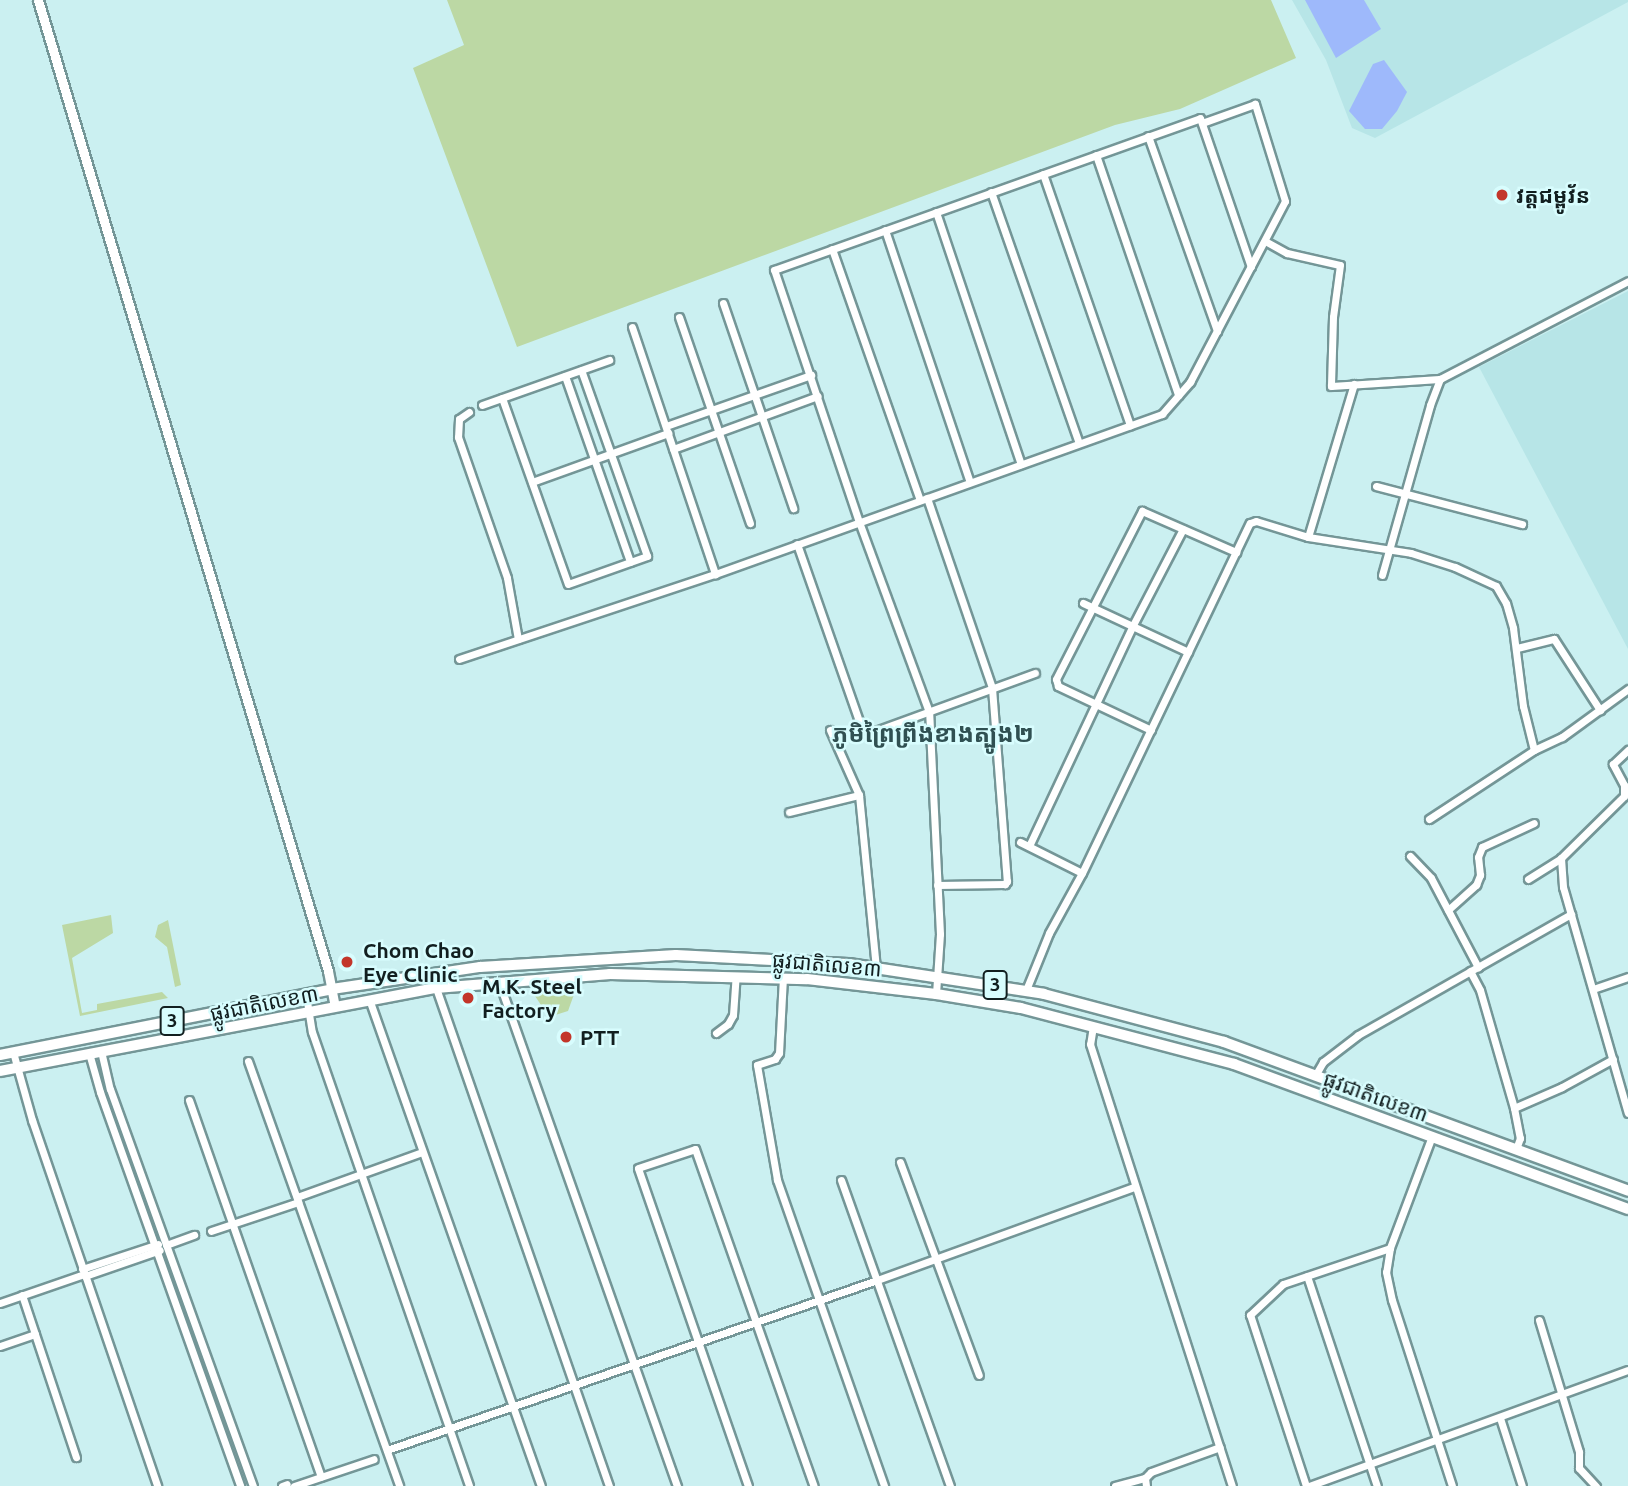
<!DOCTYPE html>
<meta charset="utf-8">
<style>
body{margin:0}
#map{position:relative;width:1628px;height:1486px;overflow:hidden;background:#cbf0f1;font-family:Ubuntu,"Noto Sans Khmer",sans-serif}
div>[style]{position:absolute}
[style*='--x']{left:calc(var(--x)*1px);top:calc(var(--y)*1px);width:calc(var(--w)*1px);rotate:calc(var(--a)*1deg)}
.built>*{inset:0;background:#b7e5e7}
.green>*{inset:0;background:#bcd8a4}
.water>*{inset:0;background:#9eb9fb}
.roads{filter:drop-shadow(2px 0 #749697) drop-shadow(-2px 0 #749697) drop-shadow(0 2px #749697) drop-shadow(0 -2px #749697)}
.minor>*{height:7px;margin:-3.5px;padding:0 3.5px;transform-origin:3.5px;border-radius:3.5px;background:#fff}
.tertiary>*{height:9px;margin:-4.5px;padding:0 4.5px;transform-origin:4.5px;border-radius:4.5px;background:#fff}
.trunk>*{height:10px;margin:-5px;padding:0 5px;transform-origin:5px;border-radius:5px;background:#fff}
.dots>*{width:19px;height:19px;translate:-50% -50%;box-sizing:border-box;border:4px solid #d8fdfe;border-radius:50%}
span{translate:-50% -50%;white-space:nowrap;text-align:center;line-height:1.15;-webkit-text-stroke:5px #d8fdfe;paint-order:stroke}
.shield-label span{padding:2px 5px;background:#d8fdfe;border:2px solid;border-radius:5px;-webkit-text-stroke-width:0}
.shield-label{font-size:19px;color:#121f20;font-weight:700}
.poi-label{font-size:21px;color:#121f20;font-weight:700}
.left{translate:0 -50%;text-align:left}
.street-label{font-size:21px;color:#121f20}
.quarter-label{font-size:24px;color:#305052;font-weight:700}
</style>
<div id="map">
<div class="built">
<i style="clip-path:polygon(1292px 0,1628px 0,1628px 2px,1375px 138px,1352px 128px,1326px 60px)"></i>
<i style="clip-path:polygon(1628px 291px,1628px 649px,1479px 367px)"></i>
</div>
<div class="green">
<i style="clip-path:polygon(447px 0,1271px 0,1296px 58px,1180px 109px,1115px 125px,517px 347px,413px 68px,464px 45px)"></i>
<i style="clip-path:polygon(111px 915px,113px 933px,72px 958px,82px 1013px,97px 1010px,97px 1004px,162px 992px,168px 998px,80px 1016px,62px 925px)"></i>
<i style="clip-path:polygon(168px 920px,181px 985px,175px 987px,167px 947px,155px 937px,158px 925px)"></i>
<i style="clip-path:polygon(577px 986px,568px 1011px,549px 1017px,531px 990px)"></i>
</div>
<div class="water">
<i style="clip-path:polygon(1305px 0,1364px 0,1381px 29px,1336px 58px)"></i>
<i style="clip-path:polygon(1384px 60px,1407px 92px,1397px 111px,1382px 129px,1365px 129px,1349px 111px,1373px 64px)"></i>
</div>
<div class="roads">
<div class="minor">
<i style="--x:1148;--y:136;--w:207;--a:70.5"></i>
<i style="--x:1096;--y:155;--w:254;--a:71.1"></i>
<i style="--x:1043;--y:174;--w:266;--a:70.9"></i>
<i style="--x:991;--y:192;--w:266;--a:70.7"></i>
<i style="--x:936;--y:212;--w:266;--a:71.4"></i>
<i style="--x:885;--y:230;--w:266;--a:71.4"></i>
<i style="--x:1265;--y:241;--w:25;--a:29"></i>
<i style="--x:1287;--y:253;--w:54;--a:12.8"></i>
<i style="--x:1340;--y:265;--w:52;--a:97.7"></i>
<i style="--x:1333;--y:317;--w:69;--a:91.7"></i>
<i style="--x:1331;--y:386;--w:109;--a:-3.7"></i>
<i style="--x:832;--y:249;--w:266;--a:70.7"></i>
<i style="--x:723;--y:303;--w:217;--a:71.1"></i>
<i style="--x:679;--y:317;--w:218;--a:71"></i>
<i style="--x:632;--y:327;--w:261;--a:71.4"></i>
<i style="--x:565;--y:376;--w:197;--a:70.7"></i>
<i style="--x:502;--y:398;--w:197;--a:70.5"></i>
<i style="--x:568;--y:584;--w:84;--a:-19.5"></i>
<i style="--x:647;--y:556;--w:197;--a:-109.5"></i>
<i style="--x:482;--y:405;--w:135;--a:-19.5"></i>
<i style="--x:469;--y:412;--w:12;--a:145"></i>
<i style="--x:459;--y:419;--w:18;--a:93"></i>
<i style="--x:458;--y:437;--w:149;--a:70.8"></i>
<i style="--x:507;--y:578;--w:62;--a:79.8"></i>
<i style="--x:666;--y:426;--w:154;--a:-19.4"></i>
<i style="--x:673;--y:449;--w:154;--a:-20.1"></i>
<i style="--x:532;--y:482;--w:145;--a:-19.8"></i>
<i style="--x:1376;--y:486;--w:151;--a:14.6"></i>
<i style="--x:927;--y:498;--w:201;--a:71.1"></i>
<i style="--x:992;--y:688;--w:194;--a:85.6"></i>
<i style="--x:1007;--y:881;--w:4;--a:124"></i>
<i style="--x:1005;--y:884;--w:68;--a:179.2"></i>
<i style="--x:1308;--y:537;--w:104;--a:8.8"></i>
<i style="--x:1411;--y:553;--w:46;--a:17.7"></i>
<i style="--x:1455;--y:567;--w:45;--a:24.9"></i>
<i style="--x:1496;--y:586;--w:20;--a:60"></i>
<i style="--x:1506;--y:603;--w:26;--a:74"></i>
<i style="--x:1513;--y:628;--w:79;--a:82.7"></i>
<i style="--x:1523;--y:706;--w:45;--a:76"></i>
<i style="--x:797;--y:544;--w:188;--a:70.7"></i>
<i style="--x:859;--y:721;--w:11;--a:52"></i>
<i style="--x:866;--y:730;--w:12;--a:0"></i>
<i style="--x:878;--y:730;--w:167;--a:-20"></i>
<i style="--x:1382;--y:575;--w:177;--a:-74.2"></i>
<i style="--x:1430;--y:405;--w:28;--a:-69"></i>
<i style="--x:1440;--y:379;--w:212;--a:-27.5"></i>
<i style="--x:1083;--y:603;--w:116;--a:25"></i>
<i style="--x:1517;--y:648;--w:38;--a:-14"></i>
<i style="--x:1554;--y:639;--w:85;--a:57.1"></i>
<i style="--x:459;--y:659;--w:270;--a:-18.4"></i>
<i style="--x:715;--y:574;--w:475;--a:-19.7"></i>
<i style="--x:1162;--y:414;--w:43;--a:-48.8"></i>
<i style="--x:1190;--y:382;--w:204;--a:-62.3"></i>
<i style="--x:1285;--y:201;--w:102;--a:-107.2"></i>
<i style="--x:1255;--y:104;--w:56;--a:160.3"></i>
<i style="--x:830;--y:730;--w:71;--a:66"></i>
<i style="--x:859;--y:795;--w:174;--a:84.4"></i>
<i style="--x:1151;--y:730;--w:103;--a:-154.7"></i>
<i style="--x:1058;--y:686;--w:7;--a:-106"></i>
<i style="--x:1056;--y:679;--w:189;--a:-62.9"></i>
<i style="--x:1142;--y:511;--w:103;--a:23.6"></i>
<i style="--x:789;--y:812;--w:72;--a:-13.7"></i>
<i style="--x:1429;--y:819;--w:126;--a:-33.3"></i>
<i style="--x:1534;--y:750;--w:31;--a:-25"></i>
<i style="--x:1562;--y:737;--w:82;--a:-36"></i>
<i style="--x:1020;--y:842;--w:69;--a:26.6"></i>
<i style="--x:1029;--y:846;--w:244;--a:-64.8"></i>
<i style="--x:1133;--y:625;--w:108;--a:-62.5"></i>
<i style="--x:1410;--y:856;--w:30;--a:46"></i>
<i style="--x:1431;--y:878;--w:101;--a:62.2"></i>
<i style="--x:1561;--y:858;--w:29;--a:86"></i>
<i style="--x:1563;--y:887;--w:235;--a:74"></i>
<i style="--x:1528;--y:879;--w:39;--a:-32"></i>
<i style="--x:1561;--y:858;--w:88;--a:-44.5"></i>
<i style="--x:1624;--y:796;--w:11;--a:-90"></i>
<i style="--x:1624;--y:785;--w:24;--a:-118"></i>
<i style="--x:1613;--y:764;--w:21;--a:-43"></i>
<i style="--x:1448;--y:910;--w:38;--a:-42"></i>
<i style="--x:1476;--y:885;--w:11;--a:-68"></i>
<i style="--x:1480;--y:875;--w:18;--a:-96"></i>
<i style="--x:1478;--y:857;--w:11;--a:-68"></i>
<i style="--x:1482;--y:847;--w:57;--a:-24.8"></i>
<i style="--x:1470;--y:971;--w:21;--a:62"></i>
<i style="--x:1480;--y:990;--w:123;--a:73.9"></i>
<i style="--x:1514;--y:1108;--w:31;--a:79"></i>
<i style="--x:1520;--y:1138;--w:12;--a:110"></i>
<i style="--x:783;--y:977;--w:76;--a:93"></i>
<i style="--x:779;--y:1053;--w:7;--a:124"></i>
<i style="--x:775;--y:1059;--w:19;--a:162"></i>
<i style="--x:757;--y:1065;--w:117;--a:80.1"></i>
<i style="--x:777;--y:1180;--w:324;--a:70.7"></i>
<i style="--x:499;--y:982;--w:535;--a:70.55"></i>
<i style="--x:436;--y:988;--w:527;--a:70.84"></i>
<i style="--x:1593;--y:989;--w:37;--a:-19"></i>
<i style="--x:1026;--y:990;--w:61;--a:-68"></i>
<i style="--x:1049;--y:933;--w:68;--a:-61.2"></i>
<i style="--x:1082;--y:873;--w:388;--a:-64.4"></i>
<i style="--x:1250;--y:523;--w:6;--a:-18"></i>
<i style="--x:1256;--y:521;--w:54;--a:17.1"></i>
<i style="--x:1308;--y:537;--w:160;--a:-73.3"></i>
<i style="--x:936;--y:994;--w:60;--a:-86.2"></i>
<i style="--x:940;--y:934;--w:222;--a:-92.8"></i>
<i style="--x:929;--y:712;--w:202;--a:-110.2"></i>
<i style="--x:859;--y:522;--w:266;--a:-108.6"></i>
<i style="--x:774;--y:270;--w:452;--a:-19.6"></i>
<i style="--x:1200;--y:118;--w:157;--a:71.1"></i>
<i style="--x:306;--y:995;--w:37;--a:81"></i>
<i style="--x:312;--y:1032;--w:480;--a:70.9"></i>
<i style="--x:369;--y:999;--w:516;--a:70.55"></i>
<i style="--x:1093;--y:1026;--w:18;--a:99"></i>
<i style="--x:1090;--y:1044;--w:464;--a:72.2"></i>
<i style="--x:716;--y:1033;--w:15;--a:-37"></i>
<i style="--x:728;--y:1024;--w:10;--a:-61"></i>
<i style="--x:733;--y:1015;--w:39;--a:-86"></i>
<i style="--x:101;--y:1051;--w:39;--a:77"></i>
<i style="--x:110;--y:1089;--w:422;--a:70.2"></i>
<i style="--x:13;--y:1052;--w:71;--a:74.4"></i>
<i style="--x:32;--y:1120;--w:387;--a:71.1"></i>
<i style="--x:89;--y:1053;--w:41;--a:74.2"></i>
<i style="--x:100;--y:1092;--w:418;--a:70.4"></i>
<i style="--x:248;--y:1061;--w:451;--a:70.4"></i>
<i style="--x:1316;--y:1074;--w:14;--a:-60"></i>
<i style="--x:1323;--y:1062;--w:44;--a:-37.6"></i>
<i style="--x:1358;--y:1035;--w:245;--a:-29.6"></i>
<i style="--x:189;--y:1100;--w:399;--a:70.7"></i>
<i style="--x:1514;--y:1108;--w:52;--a:-23.6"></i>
<i style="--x:1562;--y:1087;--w:58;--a:-28.8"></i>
<i style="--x:1432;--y:1136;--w:120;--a:110.6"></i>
<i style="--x:1390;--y:1248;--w:24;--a:99"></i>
<i style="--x:1386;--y:1272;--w:29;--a:78"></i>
<i style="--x:1392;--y:1300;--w:195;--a:72.1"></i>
<i style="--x:900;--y:1162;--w:227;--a:69.7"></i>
<i style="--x:841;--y:1180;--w:325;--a:70.4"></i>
<i style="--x:297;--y:1197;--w:133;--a:-19.8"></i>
<i style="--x:211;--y:1231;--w:92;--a:-18.4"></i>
<i style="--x:166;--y:1245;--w:30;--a:-20"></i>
<i style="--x:82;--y:1269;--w:80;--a:-18.2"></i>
<i style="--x:85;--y:1276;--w:79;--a:-19.1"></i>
<i style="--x:1307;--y:1276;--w:221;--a:71.6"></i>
<i style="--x:22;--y:1295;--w:171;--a:71.6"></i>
<i style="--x:0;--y:1303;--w:89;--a:-19"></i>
<i style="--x:1539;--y:1320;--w:138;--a:73.1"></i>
<i style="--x:1579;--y:1452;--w:16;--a:90"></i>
<i style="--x:1579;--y:1468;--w:25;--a:47"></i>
<i style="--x:0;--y:1346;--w:37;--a:-19"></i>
<i style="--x:1500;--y:1418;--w:71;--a:72.1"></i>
<i style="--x:387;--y:1450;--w:519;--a:-19.13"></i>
<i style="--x:877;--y:1280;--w:273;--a:-19.9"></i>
<i style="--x:282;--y:1486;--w:5;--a:-22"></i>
<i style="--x:294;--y:1486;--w:84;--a:-18.6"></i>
<i style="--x:748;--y:1486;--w:336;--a:-109.1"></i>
<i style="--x:638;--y:1168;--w:60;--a:-18.4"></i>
<i style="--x:695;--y:1149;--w:357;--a:70.6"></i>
<i style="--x:1115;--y:1486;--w:31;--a:-15"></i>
<i style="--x:1146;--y:1486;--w:8;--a:-97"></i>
<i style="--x:1145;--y:1478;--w:8;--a:-45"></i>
<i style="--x:1151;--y:1472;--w:73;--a:-19.9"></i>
<i style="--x:1306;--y:1486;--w:180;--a:-108.1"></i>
<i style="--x:1250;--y:1315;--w:45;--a:-43.2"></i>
<i style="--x:1283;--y:1284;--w:113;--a:-18.6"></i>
<i style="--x:1309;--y:1486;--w:339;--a:-20"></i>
</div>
<div class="tertiary">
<i style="--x:38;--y:0;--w:1013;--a:73.37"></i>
<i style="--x:328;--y:971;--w:36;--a:79"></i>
</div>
<div class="trunk">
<i style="--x:0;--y:1055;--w:338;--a:-11.2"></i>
<i style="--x:332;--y:989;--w:150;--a:-8.5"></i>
<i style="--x:480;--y:967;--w:196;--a:-3.5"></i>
<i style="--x:676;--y:955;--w:173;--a:3"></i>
<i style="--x:849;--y:964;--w:197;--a:8.7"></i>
<i style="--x:1044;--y:994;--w:186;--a:14.9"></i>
<i style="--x:1224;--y:1042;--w:431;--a:20.2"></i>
<i style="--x:0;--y:1071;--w:444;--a:-10.8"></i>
<i style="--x:436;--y:988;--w:175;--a:-4.6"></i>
<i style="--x:610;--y:974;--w:197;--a:1.5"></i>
<i style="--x:807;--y:979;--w:130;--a:6.6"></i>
<i style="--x:936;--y:994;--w:86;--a:9.4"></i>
<i style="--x:1021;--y:1008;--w:220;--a:14.7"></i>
<i style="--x:1234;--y:1064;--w:420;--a:20.2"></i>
</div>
</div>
<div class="dots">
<i style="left:1502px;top:195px;background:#c3362a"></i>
<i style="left:347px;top:962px;background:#c3362a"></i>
<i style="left:468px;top:998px;background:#c3362a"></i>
<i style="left:566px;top:1037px;background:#c3362a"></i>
</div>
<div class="shield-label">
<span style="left:995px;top:985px">3</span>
<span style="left:172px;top:1021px">3</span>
</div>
<div class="poi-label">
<span class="left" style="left:1516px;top:195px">វត្តជម្ពូវ័ន</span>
<span class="left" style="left:363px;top:962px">Chom Chao<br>Eye Clinic</span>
<span class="left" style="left:482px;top:998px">M.K. Steel<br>Factory</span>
<span class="left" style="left:580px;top:1037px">PTT</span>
</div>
<div class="street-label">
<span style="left:827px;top:964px;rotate:5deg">ផ្លូវជាតិលេខ៣</span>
<span style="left:264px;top:1003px;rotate:-11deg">ផ្លូវជាតិលេខ៣</span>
<span style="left:1376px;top:1096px;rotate:20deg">ផ្លូវជាតិលេខ៣</span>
</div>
<div class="quarter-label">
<span style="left:933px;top:734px">ភូមិព្រៃព្រីងខាងត្បូង២</span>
</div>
</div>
